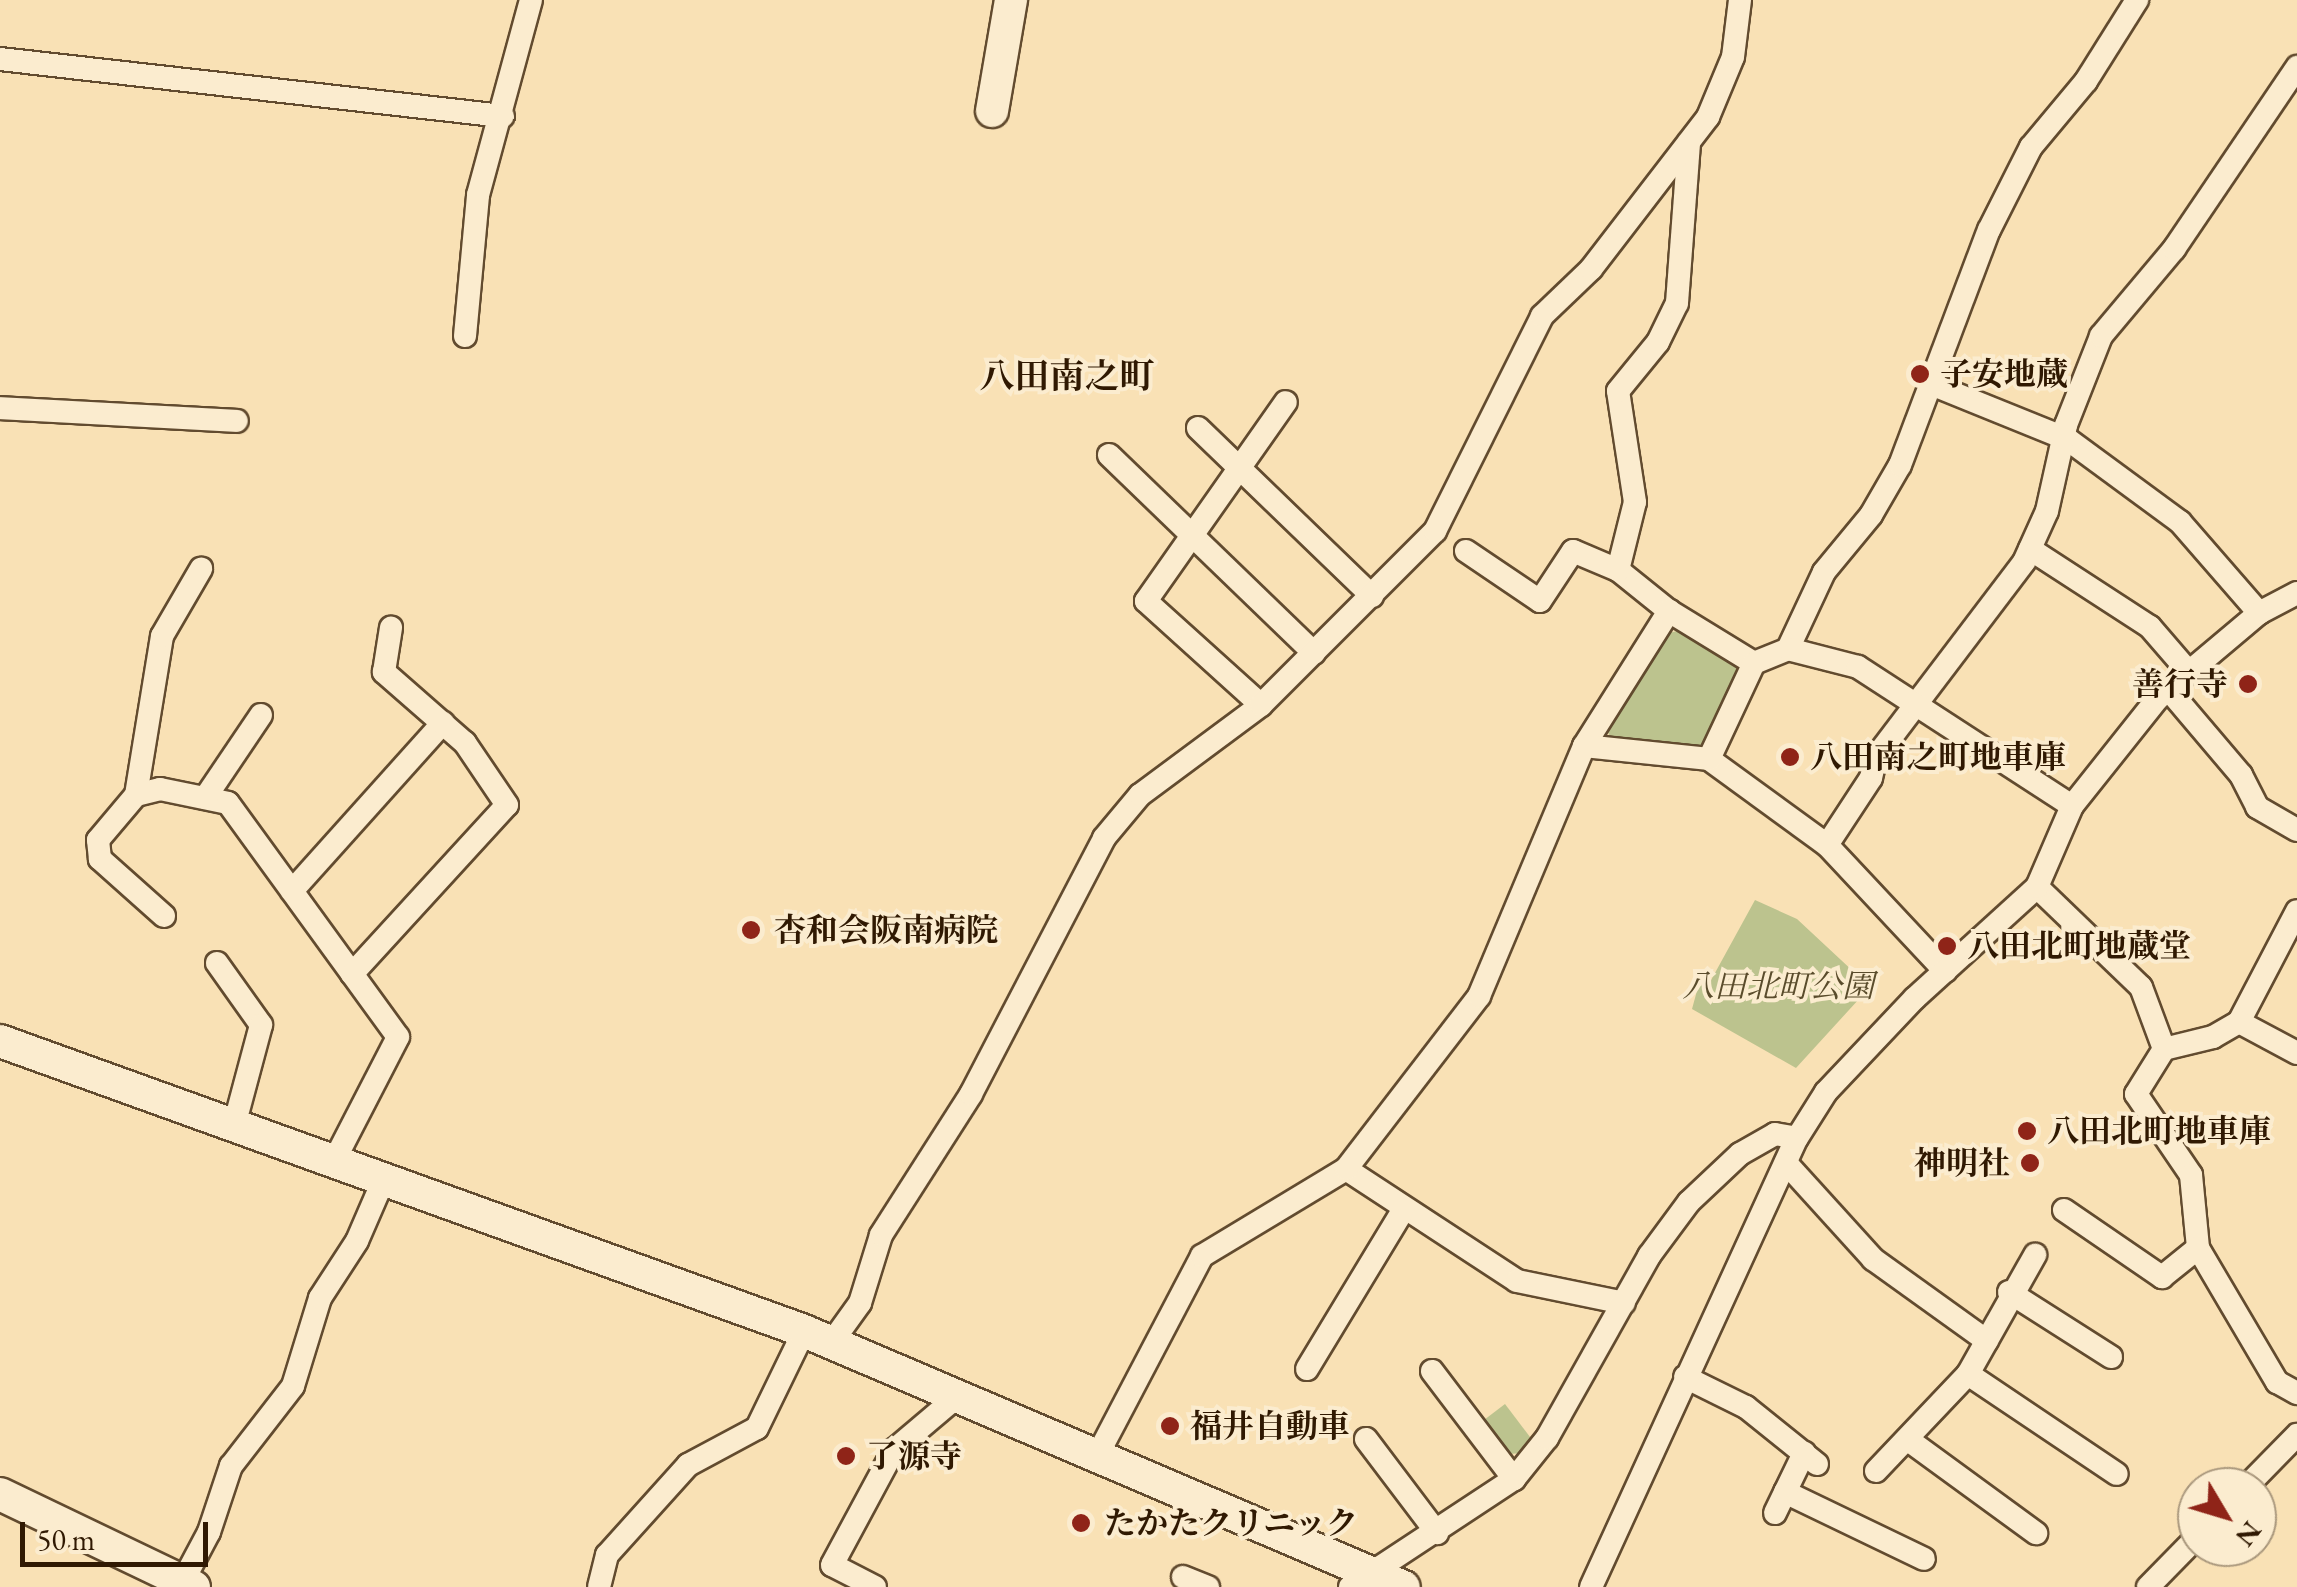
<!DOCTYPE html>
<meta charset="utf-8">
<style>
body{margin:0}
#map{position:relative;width:2297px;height:1587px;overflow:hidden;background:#f9e1b5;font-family:"EB Garamond","Noto Serif JP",serif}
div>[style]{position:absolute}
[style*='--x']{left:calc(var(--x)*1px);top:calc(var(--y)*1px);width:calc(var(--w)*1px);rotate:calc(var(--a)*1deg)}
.green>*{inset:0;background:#bcc38e}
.roads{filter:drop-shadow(2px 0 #624b2f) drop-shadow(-2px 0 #624b2f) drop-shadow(0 2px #624b2f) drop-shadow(0 -2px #624b2f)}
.street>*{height:22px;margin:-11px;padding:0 11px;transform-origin:11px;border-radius:11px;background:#fbeccf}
.secondary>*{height:32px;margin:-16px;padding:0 16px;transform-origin:16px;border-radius:16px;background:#fbeccf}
.dots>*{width:28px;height:28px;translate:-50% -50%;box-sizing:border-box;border:5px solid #fbeccf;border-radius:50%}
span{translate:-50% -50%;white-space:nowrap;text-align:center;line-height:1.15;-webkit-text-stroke:8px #fbeccf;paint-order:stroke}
.poi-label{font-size:32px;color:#301902;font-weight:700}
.left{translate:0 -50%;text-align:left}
.right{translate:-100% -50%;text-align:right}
.park-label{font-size:32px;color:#5a4c2c;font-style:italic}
.neighbourhood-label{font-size:35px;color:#301902;font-weight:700}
.north{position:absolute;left:2177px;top:1467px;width:100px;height:100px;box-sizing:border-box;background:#fbeccf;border:2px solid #aa987d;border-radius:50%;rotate:128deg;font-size:28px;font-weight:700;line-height:40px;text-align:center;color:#301902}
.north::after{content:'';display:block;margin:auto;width:35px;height:45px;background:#8f2418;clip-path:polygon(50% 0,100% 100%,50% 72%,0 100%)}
.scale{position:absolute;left:20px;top:1522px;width:188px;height:45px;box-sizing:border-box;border:5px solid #301902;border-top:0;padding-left:12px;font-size:30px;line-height:35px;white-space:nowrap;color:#301902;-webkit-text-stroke:8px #fbeccf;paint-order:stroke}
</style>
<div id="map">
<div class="green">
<i style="clip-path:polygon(1681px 630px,1740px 661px,1742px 673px,1707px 744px,1696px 749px,1612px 741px,1605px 726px,1669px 633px)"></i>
<i style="clip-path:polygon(1755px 900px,1797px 919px,1870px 987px,1796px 1068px,1692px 1009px,1698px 987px,1710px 982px)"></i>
<i style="clip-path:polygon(1505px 1404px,1533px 1441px,1523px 1453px,1509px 1454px,1484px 1420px)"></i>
</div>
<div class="roads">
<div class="street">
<i style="--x:0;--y:59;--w:506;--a:6.47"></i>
<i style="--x:465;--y:336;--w:142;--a:-84.7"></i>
<i style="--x:478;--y:195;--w:202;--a:-74.8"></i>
<i style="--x:1931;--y:384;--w:147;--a:22"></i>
<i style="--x:2067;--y:439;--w:140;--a:36.3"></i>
<i style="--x:2180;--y:522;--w:121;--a:49"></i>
<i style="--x:0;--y:408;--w:237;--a:3.1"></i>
<i style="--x:1198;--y:428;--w:242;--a:44"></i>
<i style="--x:1109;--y:455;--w:285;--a:44"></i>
<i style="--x:2030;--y:549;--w:143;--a:33"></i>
<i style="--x:2150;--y:627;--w:58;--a:49.2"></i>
<i style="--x:1466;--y:551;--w:89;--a:34"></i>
<i style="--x:1540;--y:601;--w:60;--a:-56.6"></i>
<i style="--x:1573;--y:551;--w:49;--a:22.9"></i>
<i style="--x:1618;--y:570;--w:65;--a:38.8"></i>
<i style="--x:1618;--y:570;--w:70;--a:-76"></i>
<i style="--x:1635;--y:502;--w:112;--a:-98.7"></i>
<i style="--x:1618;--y:391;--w:63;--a:-50.8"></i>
<i style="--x:1658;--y:342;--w:43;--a:-64"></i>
<i style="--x:1677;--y:303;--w:161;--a:-85.7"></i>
<i style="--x:1788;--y:649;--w:85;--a:-64.9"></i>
<i style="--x:1824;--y:572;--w:74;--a:-50.5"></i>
<i style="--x:1871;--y:515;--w:58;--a:-59.9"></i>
<i style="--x:1900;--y:465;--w:251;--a:-69.3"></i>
<i style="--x:1989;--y:230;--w:93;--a:-63.2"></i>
<i style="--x:2031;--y:147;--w:86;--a:-50.2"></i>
<i style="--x:2086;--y:81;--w:96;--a:-57.8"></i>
<i style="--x:2168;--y:689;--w:113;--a:49.7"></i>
<i style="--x:2241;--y:775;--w:36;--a:63"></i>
<i style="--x:2257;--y:807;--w:46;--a:29.9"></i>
<i style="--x:1261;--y:705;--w:155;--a:-137.9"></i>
<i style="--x:1146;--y:601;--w:243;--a:-54.9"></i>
<i style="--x:1584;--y:746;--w:160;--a:-57.8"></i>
<i style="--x:1669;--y:611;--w:100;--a:31.5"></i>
<i style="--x:1709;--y:759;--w:146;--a:36.1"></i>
<i style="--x:1827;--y:845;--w:173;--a:46.9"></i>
<i style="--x:136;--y:795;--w:161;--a:-80.7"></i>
<i style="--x:162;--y:636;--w:78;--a:-59.8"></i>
<i style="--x:205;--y:798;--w:100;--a:-56"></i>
<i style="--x:1827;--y:845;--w:80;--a:-56.7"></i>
<i style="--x:1871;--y:778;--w:22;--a:-77"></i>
<i style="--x:1876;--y:757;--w:245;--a:-52.8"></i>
<i style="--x:2024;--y:562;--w:56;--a:-65.7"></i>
<i style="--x:2047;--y:511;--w:88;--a:-77.5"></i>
<i style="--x:2066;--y:425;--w:96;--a:-68.5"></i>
<i style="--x:2101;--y:336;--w:114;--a:-50"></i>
<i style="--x:2174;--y:249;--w:220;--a:-55.9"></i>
<i style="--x:2037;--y:887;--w:144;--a:43.9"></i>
<i style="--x:2141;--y:987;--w:66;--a:69.6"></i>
<i style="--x:292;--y:891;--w:226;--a:-48.1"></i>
<i style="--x:164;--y:916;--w:86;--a:-138.3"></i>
<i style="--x:100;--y:859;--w:19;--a:-96"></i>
<i style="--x:98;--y:840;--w:59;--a:-49.8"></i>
<i style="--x:136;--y:795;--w:25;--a:-14"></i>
<i style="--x:160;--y:789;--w:69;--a:11.6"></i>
<i style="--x:228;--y:803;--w:289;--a:54"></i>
<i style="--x:398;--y:1037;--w:142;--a:117.3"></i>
<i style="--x:217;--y:963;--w:76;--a:54.6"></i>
<i style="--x:261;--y:1025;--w:105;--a:105"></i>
<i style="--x:352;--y:974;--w:229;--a:-47.5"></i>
<i style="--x:507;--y:805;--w:75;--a:-124.1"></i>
<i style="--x:465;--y:743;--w:108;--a:-138.8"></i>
<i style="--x:384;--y:672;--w:45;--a:-81"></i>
<i style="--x:2239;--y:1022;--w:125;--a:-62.4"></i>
<i style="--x:2297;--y:1053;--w:66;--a:-151.9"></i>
<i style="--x:2239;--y:1022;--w:30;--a:150"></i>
<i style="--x:2213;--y:1037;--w:50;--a:166.2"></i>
<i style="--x:2164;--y:1049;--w:53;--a:121.9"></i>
<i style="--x:2136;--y:1094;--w:98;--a:55.8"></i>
<i style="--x:2191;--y:1175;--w:73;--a:84.5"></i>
<i style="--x:2198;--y:1248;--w:156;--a:59.5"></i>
<i style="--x:2277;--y:1382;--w:23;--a:29"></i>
<i style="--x:1786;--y:1163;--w:130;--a:47.8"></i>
<i style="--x:1873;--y:1259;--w:140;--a:35.7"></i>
<i style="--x:1346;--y:1169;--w:204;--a:33.2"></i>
<i style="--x:1517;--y:1281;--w:109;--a:11.6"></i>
<i style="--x:2064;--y:1210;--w:119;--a:34.4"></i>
<i style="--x:2162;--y:1277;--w:46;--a:-38.9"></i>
<i style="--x:2009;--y:1292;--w:121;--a:32.5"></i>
<i style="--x:832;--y:1342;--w:48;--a:-54.3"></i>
<i style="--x:860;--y:1303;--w:71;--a:-72.8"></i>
<i style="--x:881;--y:1235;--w:167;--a:-57.4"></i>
<i style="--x:971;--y:1094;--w:288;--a:-62.5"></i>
<i style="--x:1104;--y:838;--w:56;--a:-50.1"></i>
<i style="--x:1140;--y:795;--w:151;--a:-36.6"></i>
<i style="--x:1261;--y:705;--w:246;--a:-45"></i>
<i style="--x:1435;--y:531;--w:240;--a:-63.5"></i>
<i style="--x:1542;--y:316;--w:68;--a:-43.8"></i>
<i style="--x:1591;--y:269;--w:192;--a:-52.4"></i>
<i style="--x:1708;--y:117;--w:65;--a:-67.4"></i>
<i style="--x:1733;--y:57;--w:57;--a:-83"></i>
<i style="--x:1307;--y:1369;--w:187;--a:-58.8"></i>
<i style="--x:1432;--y:1371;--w:136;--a:52.8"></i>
<i style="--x:1968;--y:1374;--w:179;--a:33.9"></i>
<i style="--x:1685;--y:1377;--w:68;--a:26.2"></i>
<i style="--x:1746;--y:1407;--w:91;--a:38.8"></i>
<i style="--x:1366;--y:1439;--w:118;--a:52.9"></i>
<i style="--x:1907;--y:1439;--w:160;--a:36.1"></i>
<i style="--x:1097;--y:1456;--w:226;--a:-62.3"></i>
<i style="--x:1202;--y:1256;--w:168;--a:-31.1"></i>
<i style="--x:1346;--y:1169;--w:218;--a:-52.4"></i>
<i style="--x:1479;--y:996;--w:271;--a:-67.2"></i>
<i style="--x:1584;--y:746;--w:126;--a:5.9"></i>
<i style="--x:1709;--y:759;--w:106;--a:-64.9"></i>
<i style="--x:1754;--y:663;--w:37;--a:-22"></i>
<i style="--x:1788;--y:649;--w:72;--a:14.4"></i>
<i style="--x:1858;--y:667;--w:255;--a:33"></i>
<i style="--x:1876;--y:1471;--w:134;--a:-46.5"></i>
<i style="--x:1968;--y:1374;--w:137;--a:-60.6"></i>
<i style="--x:2246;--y:1487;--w:73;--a:-45.6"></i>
<i style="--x:1785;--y:1492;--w:154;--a:25.7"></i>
<i style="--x:1775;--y:1513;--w:67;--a:-64.2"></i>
<i style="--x:1183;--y:1577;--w:27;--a:22"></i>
<i style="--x:183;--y:1581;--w:55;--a:-62"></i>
<i style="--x:209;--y:1532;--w:70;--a:-71.6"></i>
<i style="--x:231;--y:1466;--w:101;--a:-52.2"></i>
<i style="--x:293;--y:1386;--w:92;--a:-72.9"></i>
<i style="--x:320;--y:1298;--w:68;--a:-57"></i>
<i style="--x:357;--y:1241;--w:65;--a:-66.6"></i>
<i style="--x:599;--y:1587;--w:33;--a:-76"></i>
<i style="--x:607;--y:1555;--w:121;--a:-48"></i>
<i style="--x:688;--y:1465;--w:78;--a:-28.2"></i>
<i style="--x:757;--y:1428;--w:108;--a:-64.1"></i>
<i style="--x:875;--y:1587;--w:48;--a:-152.9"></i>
<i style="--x:832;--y:1565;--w:131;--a:-61.7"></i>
<i style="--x:894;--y:1450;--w:84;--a:-40.2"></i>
<i style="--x:1350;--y:1587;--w:196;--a:-33.4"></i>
<i style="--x:1514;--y:1479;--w:53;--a:-51.2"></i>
<i style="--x:1547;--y:1438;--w:209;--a:-60.7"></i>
<i style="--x:1649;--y:1256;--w:67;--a:-53.5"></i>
<i style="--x:1689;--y:1202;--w:70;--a:-43.3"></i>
<i style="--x:1740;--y:1154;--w:40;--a:-29.7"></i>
<i style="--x:1775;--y:1134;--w:22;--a:10"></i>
<i style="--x:1591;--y:1587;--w:494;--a:-65.4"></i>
<i style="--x:1797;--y:1138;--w:54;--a:-57.8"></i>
<i style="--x:1826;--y:1092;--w:129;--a:-46.6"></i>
<i style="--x:1915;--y:998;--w:165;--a:-42.3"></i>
<i style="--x:2037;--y:887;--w:88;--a:-66.6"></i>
<i style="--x:2072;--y:806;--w:137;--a:-51.5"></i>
<i style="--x:2157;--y:699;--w:133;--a:-40.1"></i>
<i style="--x:2259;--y:613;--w:43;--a:-27.8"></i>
<i style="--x:2148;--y:1587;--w:70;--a:-45.6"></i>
</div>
<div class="secondary">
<i style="--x:992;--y:111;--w:113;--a:-80.3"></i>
<i style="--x:0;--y:1041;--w:855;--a:19.83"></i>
<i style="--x:804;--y:1331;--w:652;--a:23.11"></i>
<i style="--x:0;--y:1494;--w:215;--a:25.6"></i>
</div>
</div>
<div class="dots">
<i style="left:1920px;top:374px;background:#8f2418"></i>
<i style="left:2248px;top:684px;background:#8f2418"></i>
<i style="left:1790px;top:757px;background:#8f2418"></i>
<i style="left:751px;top:930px;background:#8f2418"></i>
<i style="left:1947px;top:946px;background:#8f2418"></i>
<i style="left:2027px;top:1131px;background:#8f2418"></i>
<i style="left:2030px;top:1163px;background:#8f2418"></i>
<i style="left:1170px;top:1426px;background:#8f2418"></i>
<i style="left:846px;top:1456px;background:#8f2418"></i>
<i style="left:1081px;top:1523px;background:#8f2418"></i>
</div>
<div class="poi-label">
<span class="left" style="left:1940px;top:374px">子安地蔵</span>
<span class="right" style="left:2228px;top:684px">善行寺</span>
<span class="left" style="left:1810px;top:757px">八田南之町地車庫</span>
<span class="left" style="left:774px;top:930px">杏和会阪南病院</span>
<span class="left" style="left:1967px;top:946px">八田北町地蔵堂</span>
<span class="left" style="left:2047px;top:1131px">八田北町地車庫</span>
<span class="right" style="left:2010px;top:1163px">神明社</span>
<span class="left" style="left:1190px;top:1426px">福井自動車</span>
<span class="left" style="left:866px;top:1456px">了源寺</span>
<span class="left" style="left:1104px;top:1523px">たかたクリニック</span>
</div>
<div class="park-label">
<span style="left:1778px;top:986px">八田北町公園</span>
</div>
<div class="neighbourhood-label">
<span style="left:1067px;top:376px">八田南之町</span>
</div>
<div class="north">N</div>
<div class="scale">50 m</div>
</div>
